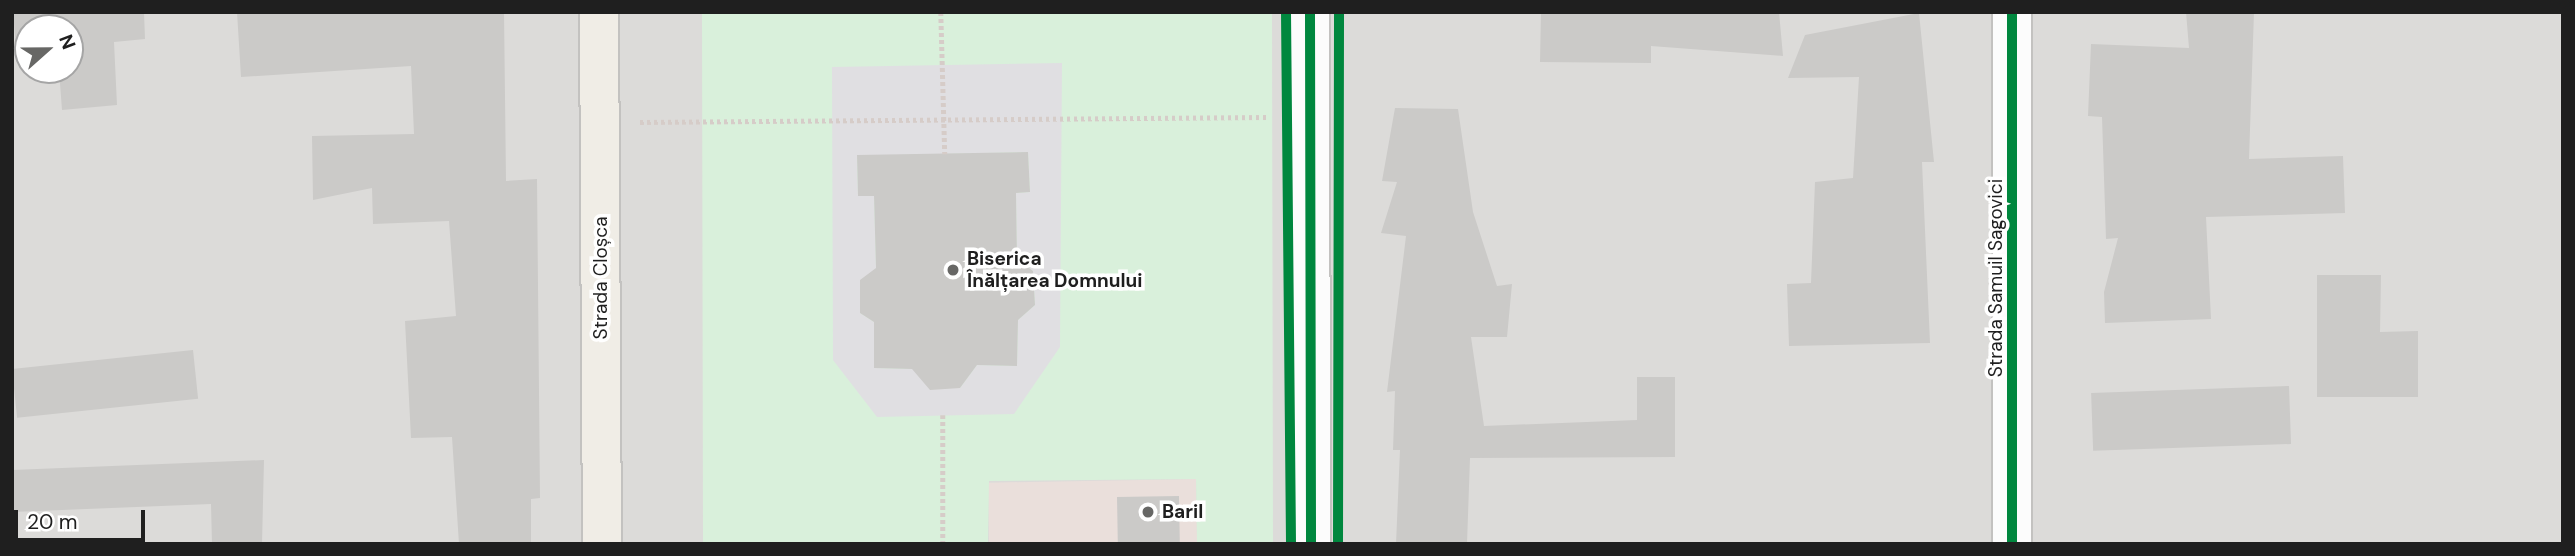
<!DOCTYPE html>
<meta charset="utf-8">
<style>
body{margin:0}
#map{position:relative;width:2575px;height:556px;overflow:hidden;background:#edece8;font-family:"DM Sans",sans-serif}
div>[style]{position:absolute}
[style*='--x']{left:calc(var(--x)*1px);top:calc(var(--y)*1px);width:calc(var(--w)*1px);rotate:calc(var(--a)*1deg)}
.residential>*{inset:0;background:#dcdbd9}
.commercial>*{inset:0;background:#eadfdb;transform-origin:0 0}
.park>*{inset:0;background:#d9f0db}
.plaza>*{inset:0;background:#e0dfe2}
.building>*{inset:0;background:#cbcac8;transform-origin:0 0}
.path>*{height:4.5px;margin-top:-2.25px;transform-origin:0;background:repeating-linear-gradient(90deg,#d6ccc8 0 3.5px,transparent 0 7px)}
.roads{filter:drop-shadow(2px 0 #c3c2c0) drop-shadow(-2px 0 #c3c2c0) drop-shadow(0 2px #c3c2c0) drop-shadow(0 -2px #c3c2c0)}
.minor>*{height:38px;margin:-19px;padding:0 19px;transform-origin:19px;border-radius:19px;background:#fcfcfc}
.major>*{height:38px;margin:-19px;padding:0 19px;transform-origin:19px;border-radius:19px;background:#f0ede6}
.cycleway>*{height:10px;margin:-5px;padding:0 5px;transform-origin:5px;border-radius:5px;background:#00873e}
.dots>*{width:19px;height:19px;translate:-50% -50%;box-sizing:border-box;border:4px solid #fff;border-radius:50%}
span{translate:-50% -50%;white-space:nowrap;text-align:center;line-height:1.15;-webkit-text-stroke:7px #fff;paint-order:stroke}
.poi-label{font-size:19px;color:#1f1f1f;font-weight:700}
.left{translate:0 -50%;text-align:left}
.street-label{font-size:19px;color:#1f1f1f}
.frame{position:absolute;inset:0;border:14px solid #1f1f1f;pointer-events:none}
.north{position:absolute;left:14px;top:14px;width:70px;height:70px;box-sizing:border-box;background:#fff;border:2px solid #a5a5a5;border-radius:50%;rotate:69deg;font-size:19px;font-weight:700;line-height:28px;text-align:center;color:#1f1f1f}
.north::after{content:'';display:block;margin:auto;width:24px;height:32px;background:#676765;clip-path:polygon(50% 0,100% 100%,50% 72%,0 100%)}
.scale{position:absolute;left:14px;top:510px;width:131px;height:32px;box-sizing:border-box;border:4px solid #1f1f1f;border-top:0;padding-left:9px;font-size:21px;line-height:24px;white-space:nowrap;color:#1f1f1f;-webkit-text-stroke:5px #fff;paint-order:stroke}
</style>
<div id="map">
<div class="residential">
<i style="clip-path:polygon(evenodd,12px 12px,2563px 12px,2563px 544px,12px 544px,12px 12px,28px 28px,70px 28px,70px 70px,28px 70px,28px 28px)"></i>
</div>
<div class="commercial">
<i style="left:1196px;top:479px;width:65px;height:208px;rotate:89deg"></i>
</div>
<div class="park">
<i style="clip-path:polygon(702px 12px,1272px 12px,1273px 544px,1197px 544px,1196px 479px,989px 481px,988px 544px,703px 544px)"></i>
</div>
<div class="plaza">
<i style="clip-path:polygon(evenodd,1062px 63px,1060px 347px,1014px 414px,877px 417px,833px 360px,832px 67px,1062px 63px,1028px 152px,1030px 192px,1016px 193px,1017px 259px,1033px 271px,1035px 305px,1018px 320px,1017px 366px,977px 365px,960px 388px,912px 369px,874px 368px,874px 322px,860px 313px,876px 268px,874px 196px,858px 196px,857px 156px,1028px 152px)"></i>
</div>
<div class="building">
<i style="clip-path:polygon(13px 12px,144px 12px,145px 39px,114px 42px,117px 105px,62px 110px,59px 70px,70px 70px,70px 28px,28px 28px,28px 48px,16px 49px)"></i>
<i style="clip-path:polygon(237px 12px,504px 12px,506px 181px,537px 179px,540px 498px,531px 499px,531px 544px,459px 544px,452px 437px,411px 438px,405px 321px,456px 316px,449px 221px,373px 224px,372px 188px,313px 200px,312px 136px,414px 134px,411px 66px,241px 77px)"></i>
<i style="clip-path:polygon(1541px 12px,1779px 12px,1783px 56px,1651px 46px,1651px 63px,1540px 62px)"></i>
<i style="clip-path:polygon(2186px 12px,2254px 12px,2249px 159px,2343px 156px,2345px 213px,2206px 217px,2211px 319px,2105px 323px,2104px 292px,2118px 238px,2106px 239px,2102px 117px,2088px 116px,2091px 44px,2189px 48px)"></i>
<i style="clip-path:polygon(1919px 13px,1934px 162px,1922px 162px,1930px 343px,1789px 346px,1787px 284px,1811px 283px,1815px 182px,1853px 178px,1859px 77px,1788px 78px,1805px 35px)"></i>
<i style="clip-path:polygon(1395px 108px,1458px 109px,1473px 212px,1497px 286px,1512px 284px,1507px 337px,1471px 337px,1484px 426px,1637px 420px,1637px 377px,1675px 377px,1675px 457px,1470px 458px,1467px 544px,1396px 544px,1400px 450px,1393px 450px,1395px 391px,1387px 392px,1406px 236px,1381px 233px,1397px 182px,1382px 181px)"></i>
<i style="clip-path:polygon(1028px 152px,1030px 192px,1016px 193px,1017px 259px,1033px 271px,1035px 305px,1018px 320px,1017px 366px,977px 365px,960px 388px,930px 390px,912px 369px,874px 368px,874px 322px,860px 313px,860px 280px,876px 268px,874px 196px,858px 196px,857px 155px)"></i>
<i style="clip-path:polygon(2317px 275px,2381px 275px,2380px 332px,2418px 331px,2418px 397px,2317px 397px)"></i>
<i style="left:193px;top:350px;width:49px;height:182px;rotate:84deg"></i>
<i style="left:2289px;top:386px;width:58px;height:198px;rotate:88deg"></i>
<i style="clip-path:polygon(264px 460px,262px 544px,212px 544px,211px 504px,12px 512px,12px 470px)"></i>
<i style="left:1179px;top:496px;width:48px;height:62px;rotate:89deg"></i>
</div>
<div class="path">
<i style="--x:941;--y:12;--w:142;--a:88.4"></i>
<i style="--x:640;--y:122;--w:628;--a:-0.46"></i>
<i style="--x:943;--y:415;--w:129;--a:90"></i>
</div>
<div class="roads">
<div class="minor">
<i style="--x:1310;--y:12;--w:532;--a:89.89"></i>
<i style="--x:2012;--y:12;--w:532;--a:90"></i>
</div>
<div class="major">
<i style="--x:599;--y:12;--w:532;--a:89.68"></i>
</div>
</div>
<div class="cycleway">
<i style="--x:1286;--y:12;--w:532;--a:89.46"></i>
<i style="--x:1310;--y:12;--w:532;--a:89.89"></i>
<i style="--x:2012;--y:12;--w:532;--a:90"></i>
<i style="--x:1338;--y:544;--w:532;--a:-89.89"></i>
</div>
<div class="dots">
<i style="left:953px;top:270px;background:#676765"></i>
<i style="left:1148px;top:512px;background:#676765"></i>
</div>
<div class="poi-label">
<span class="left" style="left:967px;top:270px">Biserica<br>Înălțarea Domnului</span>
<span class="left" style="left:1162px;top:512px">Baril</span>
</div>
<div class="street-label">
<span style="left:601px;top:278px;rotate:-90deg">Strada Cloșca</span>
<span style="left:1996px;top:278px;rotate:-90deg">Strada Samuil Sagovici</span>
</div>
<div class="frame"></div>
<div class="north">N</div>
<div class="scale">20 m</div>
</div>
